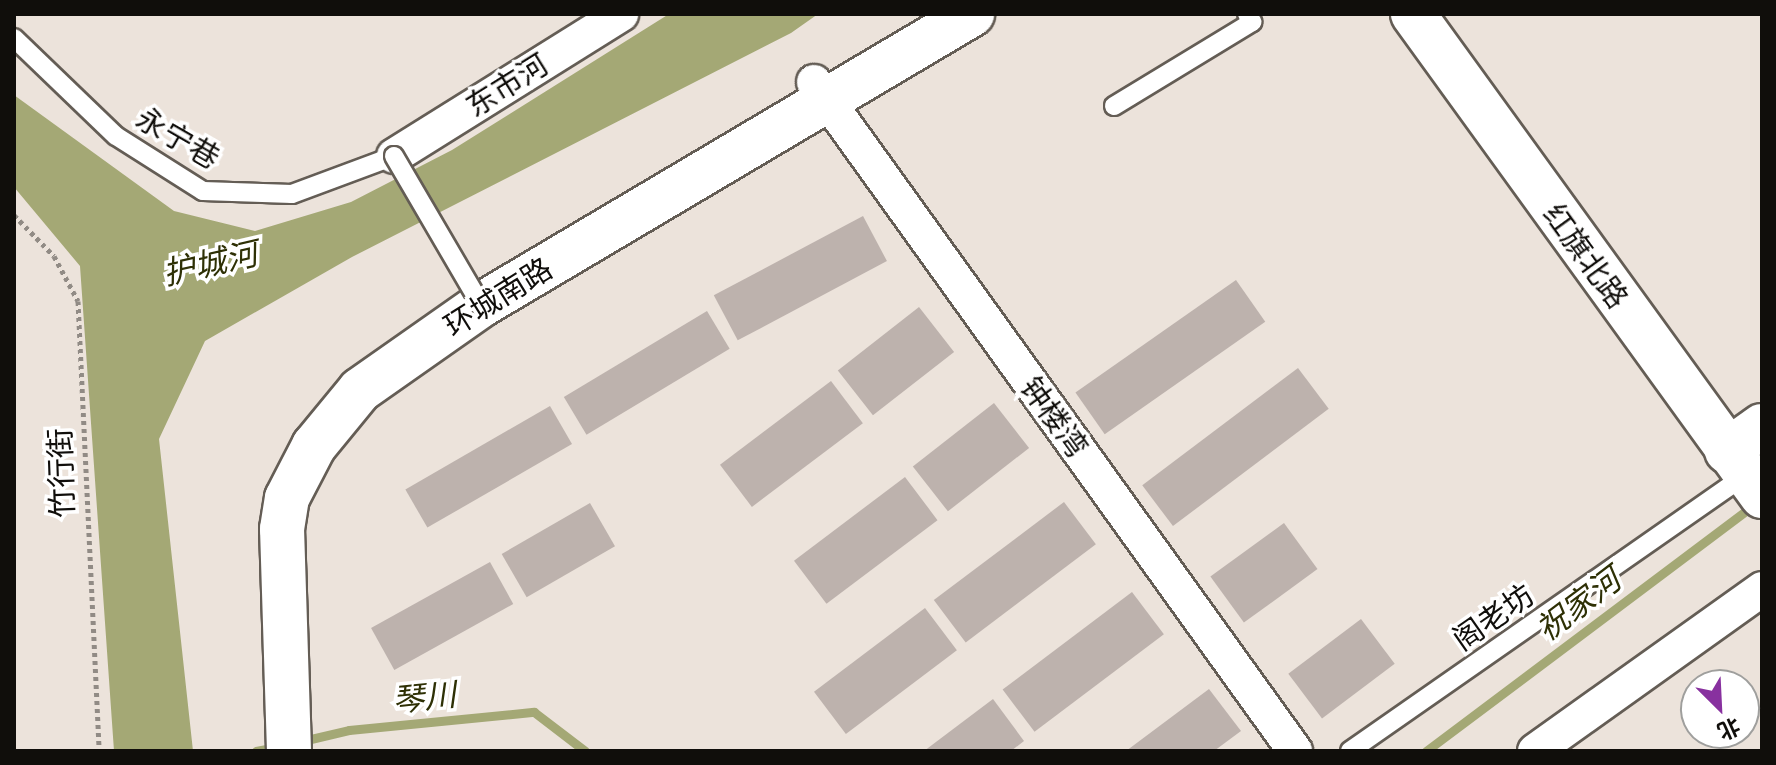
<!DOCTYPE html>
<meta charset="utf-8">
<style>
body{margin:0}
#map{position:relative;width:1776px;height:765px;overflow:hidden;background:#ece3db;font-family:"Titillium Web","Noto Sans SC",sans-serif}
div>[style]{position:absolute}
[style*='--x']{left:calc(var(--x)*1px);top:calc(var(--y)*1px);width:calc(var(--w)*1px);rotate:calc(var(--a)*1deg)}
.water>*{inset:0;background:#a4a875}
.stream>*{height:9px;margin:-4.5px;padding:0 4.5px;transform-origin:4.5px;border-radius:4.5px;background:#a4a875}
.building>*{inset:0;background:#bdb2ad;transform-origin:0 0}
.path>*{height:5px;margin-top:-2.5px;transform-origin:0;background:repeating-linear-gradient(90deg,#918b85 0 4px,transparent 0 8px)}
.roads{filter:drop-shadow(2px 0 #645d55) drop-shadow(-2px 0 #645d55) drop-shadow(0 2px #645d55) drop-shadow(0 -2px #645d55)}
.lane>*{height:18px;margin:-9px;padding:0 9px;transform-origin:9px;border-radius:9px;background:#fff}
.street>*{height:34px;margin:-17px;padding:0 17px;transform-origin:17px;border-radius:17px;background:#fff}
.secondary>*{height:44px;margin:-22px;padding:0 22px;transform-origin:22px;border-radius:22px;background:#fff}
.bridges{filter:drop-shadow(2px 0 #645d55) drop-shadow(-2px 0 #645d55) drop-shadow(0 2px #645d55) drop-shadow(0 -2px #645d55)}
.lane-bridge>*{height:18px;margin:-9px;padding:0 9px;transform-origin:9px;border-radius:9px;background:#fff}
span{translate:-50% -50%;white-space:nowrap;text-align:center;line-height:1.15;-webkit-text-stroke:7px #fff;paint-order:stroke}
.street-label{font-size:30px;color:#100e0b}
.water-label{font-size:32px;color:#2e3005;font-style:italic}
.frame{position:absolute;inset:0;border:16px solid #100e0b;pointer-events:none}
.north{position:absolute;left:1680px;top:669px;width:80px;height:80px;box-sizing:border-box;background:#fff;border:2px solid #9f9f9d;border-radius:50%;rotate:156deg;font-size:22px;font-weight:700;line-height:32px;text-align:center;color:#100e0b}
.north::after{content:'';display:block;margin:auto;width:28px;height:36px;background:#88319f;clip-path:polygon(50% 0,100% 100%,50% 72%,0 100%)}
</style>
<div id="map">
<div class="water">
<i style="clip-path:polygon(669px 14px,818px 14px,791px 33px,352px 257px,205px 341px,159px 439px,193px 751px,114px 751px,80px 266px,14px 187px,14px 95px,174px 211px,255px 231px,351px 202px,452px 150px)"></i>
</div>
<div class="stream">
<i style="--x:298;--y:742;--w:52;--a:-13.2"></i>
<i style="--x:349;--y:730;--w:186;--a:-5.6"></i>
<i style="--x:534;--y:712;--w:64;--a:37.4"></i>
<i style="--x:256;--y:751;--w:20;--a:-11"></i>
<i style="--x:1426;--y:751;--w:413;--a:-36.9"></i>
</div>
<div class="building">
<i style="left:863px;top:216px;width:51px;height:169px;rotate:62deg"></i>
<i style="left:1236px;top:280px;width:51px;height:196px;rotate:55deg"></i>
<i style="left:919px;top:307px;width:57px;height:103px;rotate:52deg"></i>
<i style="left:707px;top:311px;width:44px;height:167px;rotate:59deg"></i>
<i style="left:1298px;top:368px;width:51px;height:195px;rotate:53deg"></i>
<i style="left:831px;top:381px;width:53px;height:139px;rotate:53deg"></i>
<i style="left:994px;top:403px;width:57px;height:103px;rotate:52deg"></i>
<i style="left:550px;top:406px;width:44px;height:167px;rotate:60deg"></i>
<i style="left:905px;top:477px;width:54px;height:139px;rotate:53deg"></i>
<i style="left:1064px;top:502px;width:53px;height:163px;rotate:53deg"></i>
<i style="left:590px;top:503px;width:50px;height:102px;rotate:60deg"></i>
<i style="left:1284px;top:523px;width:57px;height:91px;rotate:54deg"></i>
<i style="left:490px;top:562px;width:48px;height:136px;rotate:61deg"></i>
<i style="left:1132px;top:592px;width:53px;height:162px;rotate:53deg"></i>
<i style="left:925px;top:608px;width:53px;height:139px;rotate:53deg"></i>
<i style="left:1361px;top:619px;width:56px;height:91px;rotate:53deg"></i>
<i style="clip-path:polygon(1209px 689px,1241px 731px,1214px 751px,1126px 751px)"></i>
<i style="clip-path:polygon(993px 699px,1024px 741px,1011px 751px,924px 751px)"></i>
</div>
<div class="path">
<i style="--x:14;--y:215;--w:57;--a:45.7"></i>
<i style="--x:54;--y:256;--w:51;--a:61.9"></i>
<i style="--x:78;--y:301;--w:450;--a:87.3"></i>
</div>
<div class="roads">
<div class="lane">
<i style="--x:14;--y:38;--w:141;--a:43.9"></i>
<i style="--x:116;--y:136;--w:103;--a:32.3"></i>
<i style="--x:203;--y:191;--w:89;--a:1.9"></i>
<i style="--x:292;--y:194;--w:109;--a:-20.4"></i>
<i style="--x:1114;--y:106;--w:162;--a:-31.3"></i>
<i style="--x:1252;--y:22;--w:9;--a:-122"></i>
<i style="--x:1350;--y:751;--w:484;--a:-34.9"></i>
</div>
<div class="street">
<i style="--x:814;--y:82;--w:824;--a:54.28"></i>
<i style="--x:394;--y:156;--w:268;--a:-32"></i>
<i style="--x:1535;--y:751;--w:279;--a:-35.5"></i>
</div>
<div class="secondary">
<i style="--x:1413;--y:14;--w:595;--a:54.09"></i>
<i style="--x:1727;--y:451;--w:43;--a:-35.5"></i>
<i style="--x:289;--y:751;--w:222;--a:-91.8"></i>
<i style="--x:282;--y:529;--w:31;--a:-81"></i>
<i style="--x:287;--y:498;--w:59;--a:-62.6"></i>
<i style="--x:314;--y:446;--w:72;--a:-50.6"></i>
<i style="--x:360;--y:390;--w:148;--a:-35.1"></i>
<i style="--x:481;--y:305;--w:571;--a:-30.65"></i>
</div>
</div>
<div class="bridges">
<div class="lane-bridge">
<i style="--x:394;--y:156;--w:173;--a:59.7"></i>
</div>
</div>
<div class="street-label">
<span style="left:507px;top:85px;rotate:-32deg">东市河</span>
<span style="left:178px;top:138px;rotate:30deg">永宁巷</span>
<span style="left:1586px;top:256px;rotate:54deg">红旗北路</span>
<span style="left:498px;top:297px;rotate:-32deg">环城南路</span>
<span style="left:1054px;top:417px;rotate:54deg">钟楼湾</span>
<span style="left:61px;top:473px;rotate:-92deg">竹行街</span>
<span style="left:1493px;top:617px;rotate:-35deg">阁老坊</span>
</div>
<div class="water-label">
<span style="left:210px;top:263px;rotate:-13deg">护城河</span>
<span style="left:1578px;top:604px;rotate:-37deg">祝家河</span>
<span style="left:424px;top:697px;rotate:-6deg">琴川</span>
</div>
<div class="frame"></div>
<div class="north">北</div>
</div>
